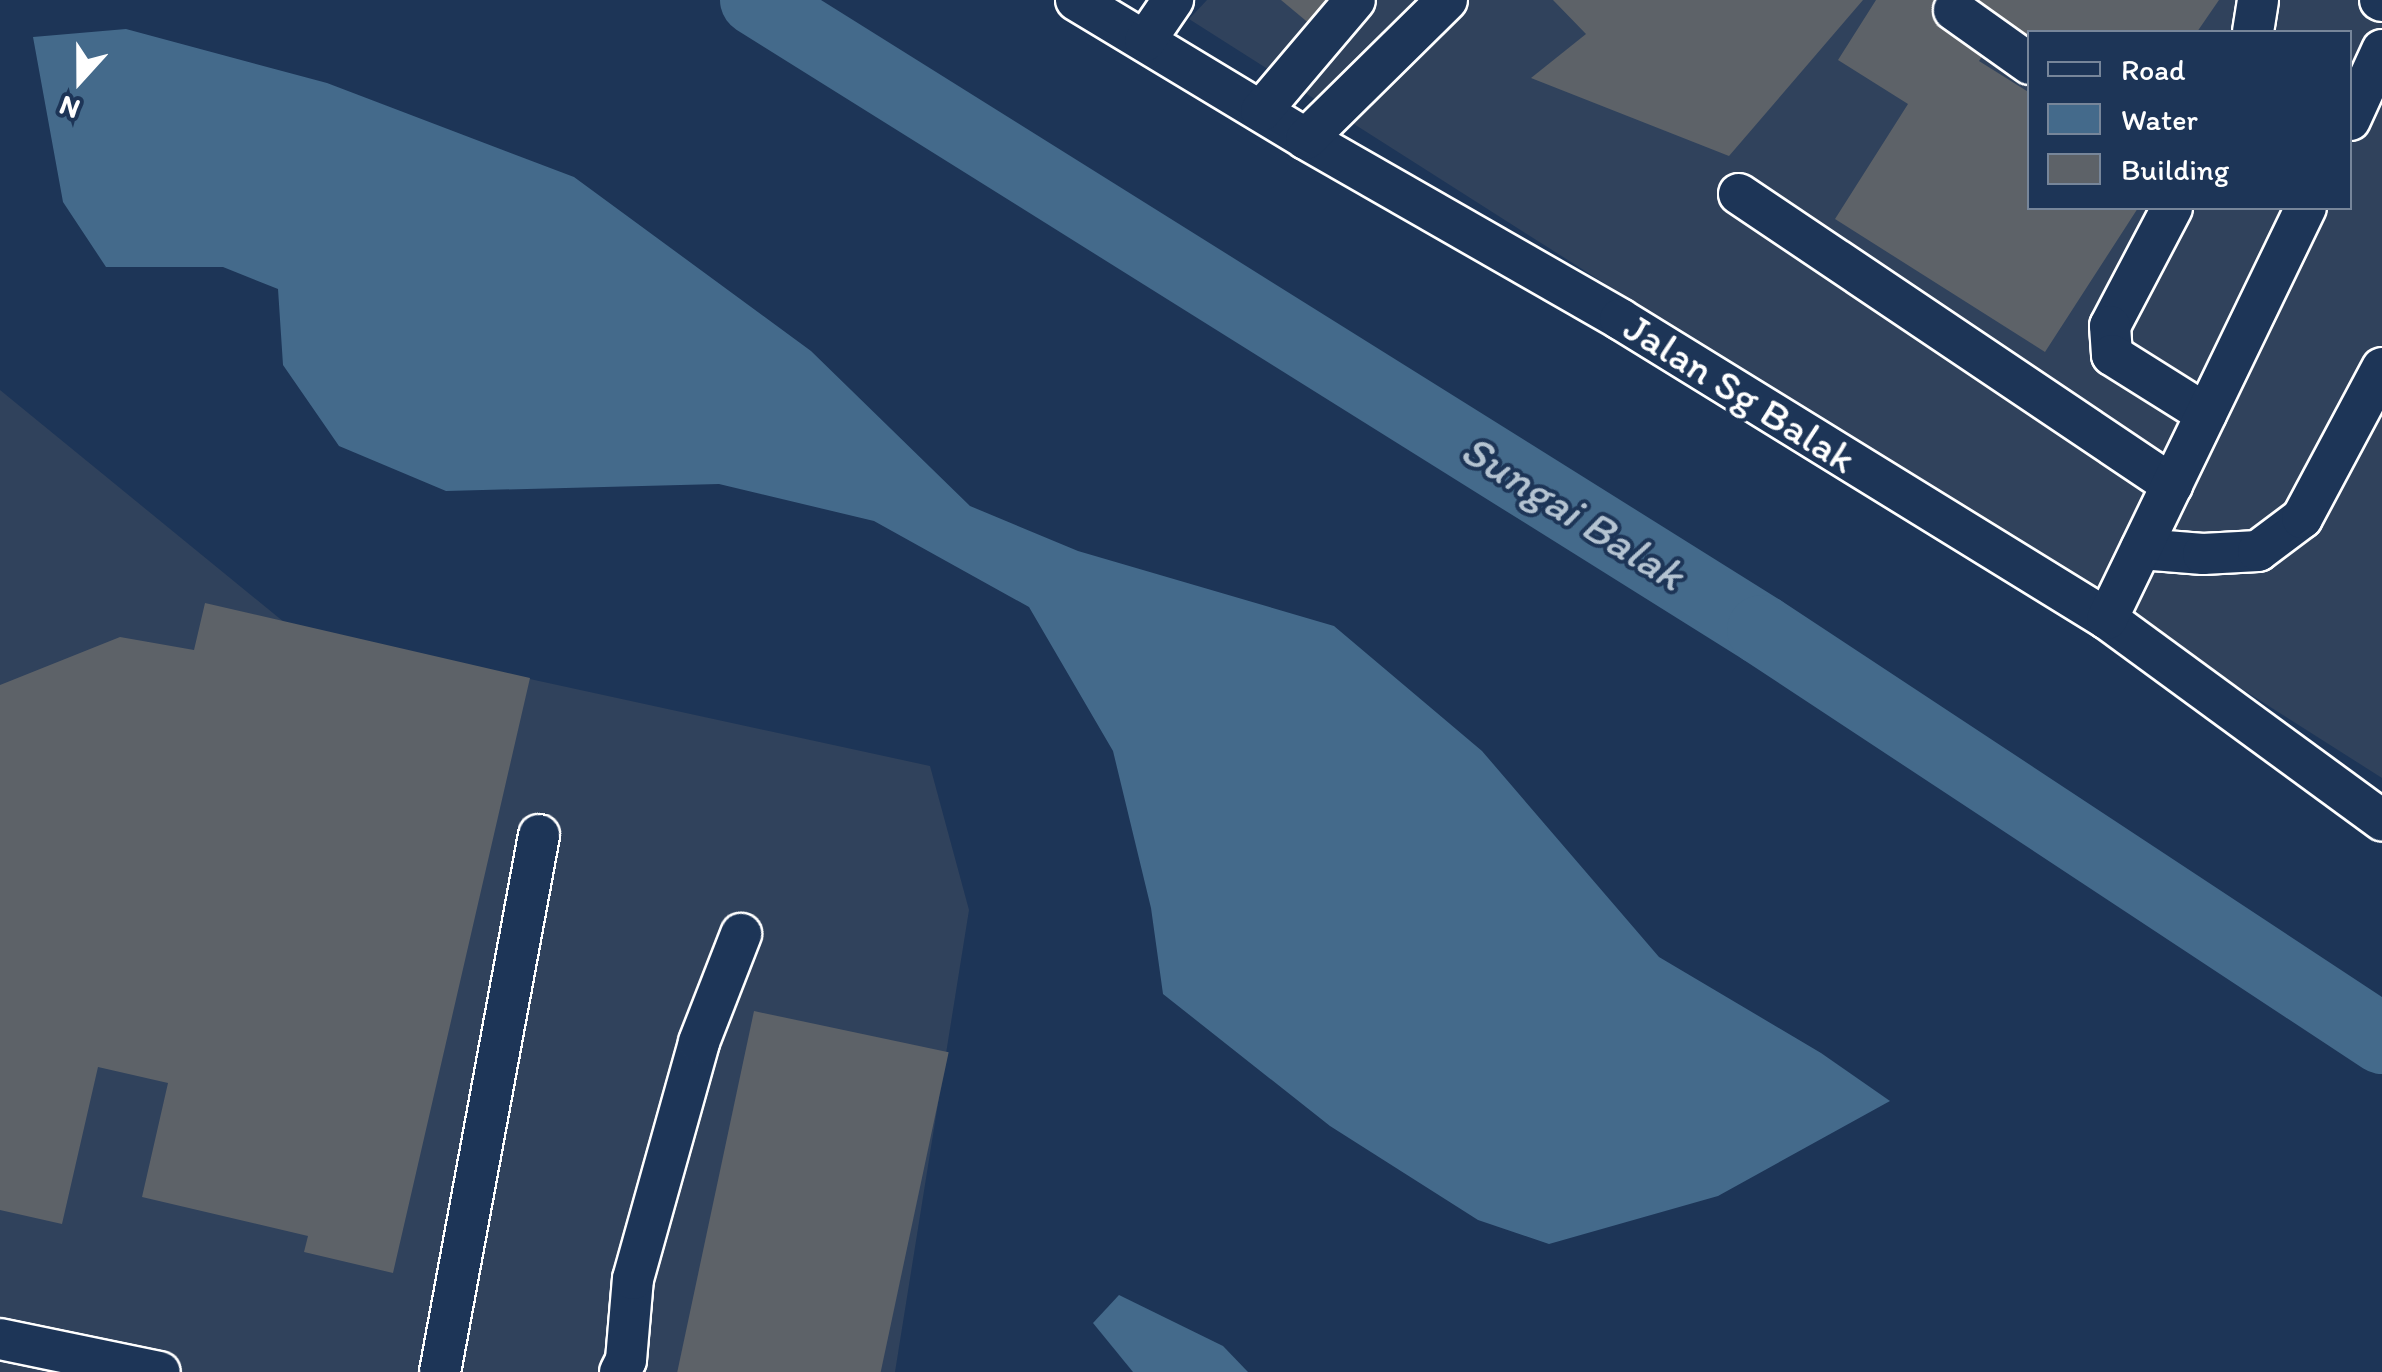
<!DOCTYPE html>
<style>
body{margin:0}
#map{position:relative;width:2382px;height:1372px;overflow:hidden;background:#1d3557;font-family:Itim,sans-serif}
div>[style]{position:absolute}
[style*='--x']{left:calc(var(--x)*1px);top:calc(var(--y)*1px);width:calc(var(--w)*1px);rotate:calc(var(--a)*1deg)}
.built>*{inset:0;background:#30425c}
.water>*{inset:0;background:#446a8b}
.river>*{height:70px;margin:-35px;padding:0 35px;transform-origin:35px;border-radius:35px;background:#446a8b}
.building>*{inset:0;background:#5d6268;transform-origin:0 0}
.roads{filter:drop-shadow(2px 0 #fff) drop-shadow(-2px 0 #fff) drop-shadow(0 2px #fff) drop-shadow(0 -2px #fff)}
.minor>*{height:40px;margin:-20px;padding:0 20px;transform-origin:20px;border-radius:20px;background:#1d3557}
span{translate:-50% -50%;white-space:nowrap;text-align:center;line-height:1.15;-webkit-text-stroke:8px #1d3557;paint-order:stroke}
.street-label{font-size:42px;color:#fff}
.water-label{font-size:45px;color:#b4c3d1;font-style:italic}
.legend{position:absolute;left:2027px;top:30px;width:325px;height:180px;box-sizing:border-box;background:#1d3557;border:2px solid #77869a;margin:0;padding:12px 18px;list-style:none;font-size:30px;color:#fff}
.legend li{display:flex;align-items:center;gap:20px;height:50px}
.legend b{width:50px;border:2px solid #77869a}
.north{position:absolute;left:30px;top:30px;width:100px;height:100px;-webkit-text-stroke:8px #1d3557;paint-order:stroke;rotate:201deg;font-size:28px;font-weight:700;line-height:40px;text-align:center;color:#fff}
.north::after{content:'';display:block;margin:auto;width:35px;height:45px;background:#fff;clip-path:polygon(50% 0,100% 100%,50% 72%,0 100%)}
</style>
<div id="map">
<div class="built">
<i style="clip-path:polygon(evenodd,1207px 0,2382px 0,2382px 778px,1189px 19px,1207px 0,2030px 32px,2350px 32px,2350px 208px,2030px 208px,2030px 32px)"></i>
<i style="clip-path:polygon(0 390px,290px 627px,930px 766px,969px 910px,895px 1372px,0 1372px)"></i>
</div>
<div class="water">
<i style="clip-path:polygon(126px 29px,327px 83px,574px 177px,811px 351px,970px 506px,1078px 551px,1334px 626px,1482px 751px,1659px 957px,1821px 1053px,1890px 1101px,1718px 1196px,1549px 1244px,1478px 1220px,1330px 1126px,1163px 994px,1151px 908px,1113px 751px,1029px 607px,874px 521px,719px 484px,446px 491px,339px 446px,283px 365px,278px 289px,223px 267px,106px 267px,63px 202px,33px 37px)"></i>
<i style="clip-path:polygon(1119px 1295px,1223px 1346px,1248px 1372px,1133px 1372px,1093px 1323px)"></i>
</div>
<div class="river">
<i style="--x:755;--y:0;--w:1188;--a:32.03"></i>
<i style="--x:1762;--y:630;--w:743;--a:33.41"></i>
</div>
<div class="building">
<i style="clip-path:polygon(1281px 0,1333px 0,1311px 25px)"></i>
<i style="clip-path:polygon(1553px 0,1863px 0,1729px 156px,1531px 78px,1586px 34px)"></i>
<i style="clip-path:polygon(1876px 0,1942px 0,1997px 35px,1979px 61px,2030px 93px,2030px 208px,2138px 208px,2045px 352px,1835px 219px,1908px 104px,1838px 60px)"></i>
<i style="clip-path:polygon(1955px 0,2219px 0,2197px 32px,2030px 32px,2030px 50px)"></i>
<i style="clip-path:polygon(205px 603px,530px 678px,393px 1273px,304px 1252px,308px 1236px,142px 1197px,168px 1083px,98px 1067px,62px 1224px,0 1210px,0 685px,120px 637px,194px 650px)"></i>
<i style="left:754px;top:1011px;width:199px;height:369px;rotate:12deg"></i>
</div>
<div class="roads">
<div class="minor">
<i style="--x:1076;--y:0;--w:269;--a:31.1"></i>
<i style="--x:1306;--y:139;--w:362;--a:29.8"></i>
<i style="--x:1620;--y:319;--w:572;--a:31.63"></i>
<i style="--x:2107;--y:619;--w:341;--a:36.2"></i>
<i style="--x:2380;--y:0;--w:2;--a:27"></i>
<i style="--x:1954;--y:10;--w:93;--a:35.4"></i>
<i style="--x:2253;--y:32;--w:32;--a:-81"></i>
<i style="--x:1145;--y:41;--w:50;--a:-55.7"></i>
<i style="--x:1261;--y:111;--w:145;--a:-49.7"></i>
<i style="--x:2350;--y:120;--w:77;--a:-65.4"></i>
<i style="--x:1306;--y:139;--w:198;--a:-44.6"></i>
<i style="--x:1739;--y:194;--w:522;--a:33.9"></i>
<i style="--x:2172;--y:208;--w:133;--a:117.7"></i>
<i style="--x:2110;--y:326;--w:29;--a:86"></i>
<i style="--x:2112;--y:355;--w:111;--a:32.1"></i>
<i style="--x:2141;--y:549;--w:62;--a:4.6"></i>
<i style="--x:2203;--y:554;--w:55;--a:-3.1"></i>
<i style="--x:2258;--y:551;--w:55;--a:-36.9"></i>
<i style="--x:2302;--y:518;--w:170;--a:-61.9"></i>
<i style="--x:2107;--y:619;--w:457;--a:-64.2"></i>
<i style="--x:0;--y:1339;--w:163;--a:11.7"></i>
<i style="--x:440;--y:1372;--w:546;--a:-79.55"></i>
<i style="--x:620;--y:1372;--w:13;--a:-63"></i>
<i style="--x:626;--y:1360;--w:81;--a:-85.1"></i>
<i style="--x:633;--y:1279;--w:246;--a:-74.4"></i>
<i style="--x:699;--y:1042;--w:116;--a:-68.7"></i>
</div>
</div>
<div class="street-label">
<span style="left:1740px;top:393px;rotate:32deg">Jalan Sg Balak</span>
</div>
<div class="water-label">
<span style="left:1573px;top:512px;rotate:32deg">Sungai Balak</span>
</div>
<ul class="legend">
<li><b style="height:12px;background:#1d3557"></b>Road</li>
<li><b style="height:28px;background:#446a8b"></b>Water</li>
<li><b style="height:28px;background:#5d6268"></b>Building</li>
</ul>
<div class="north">N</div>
</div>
